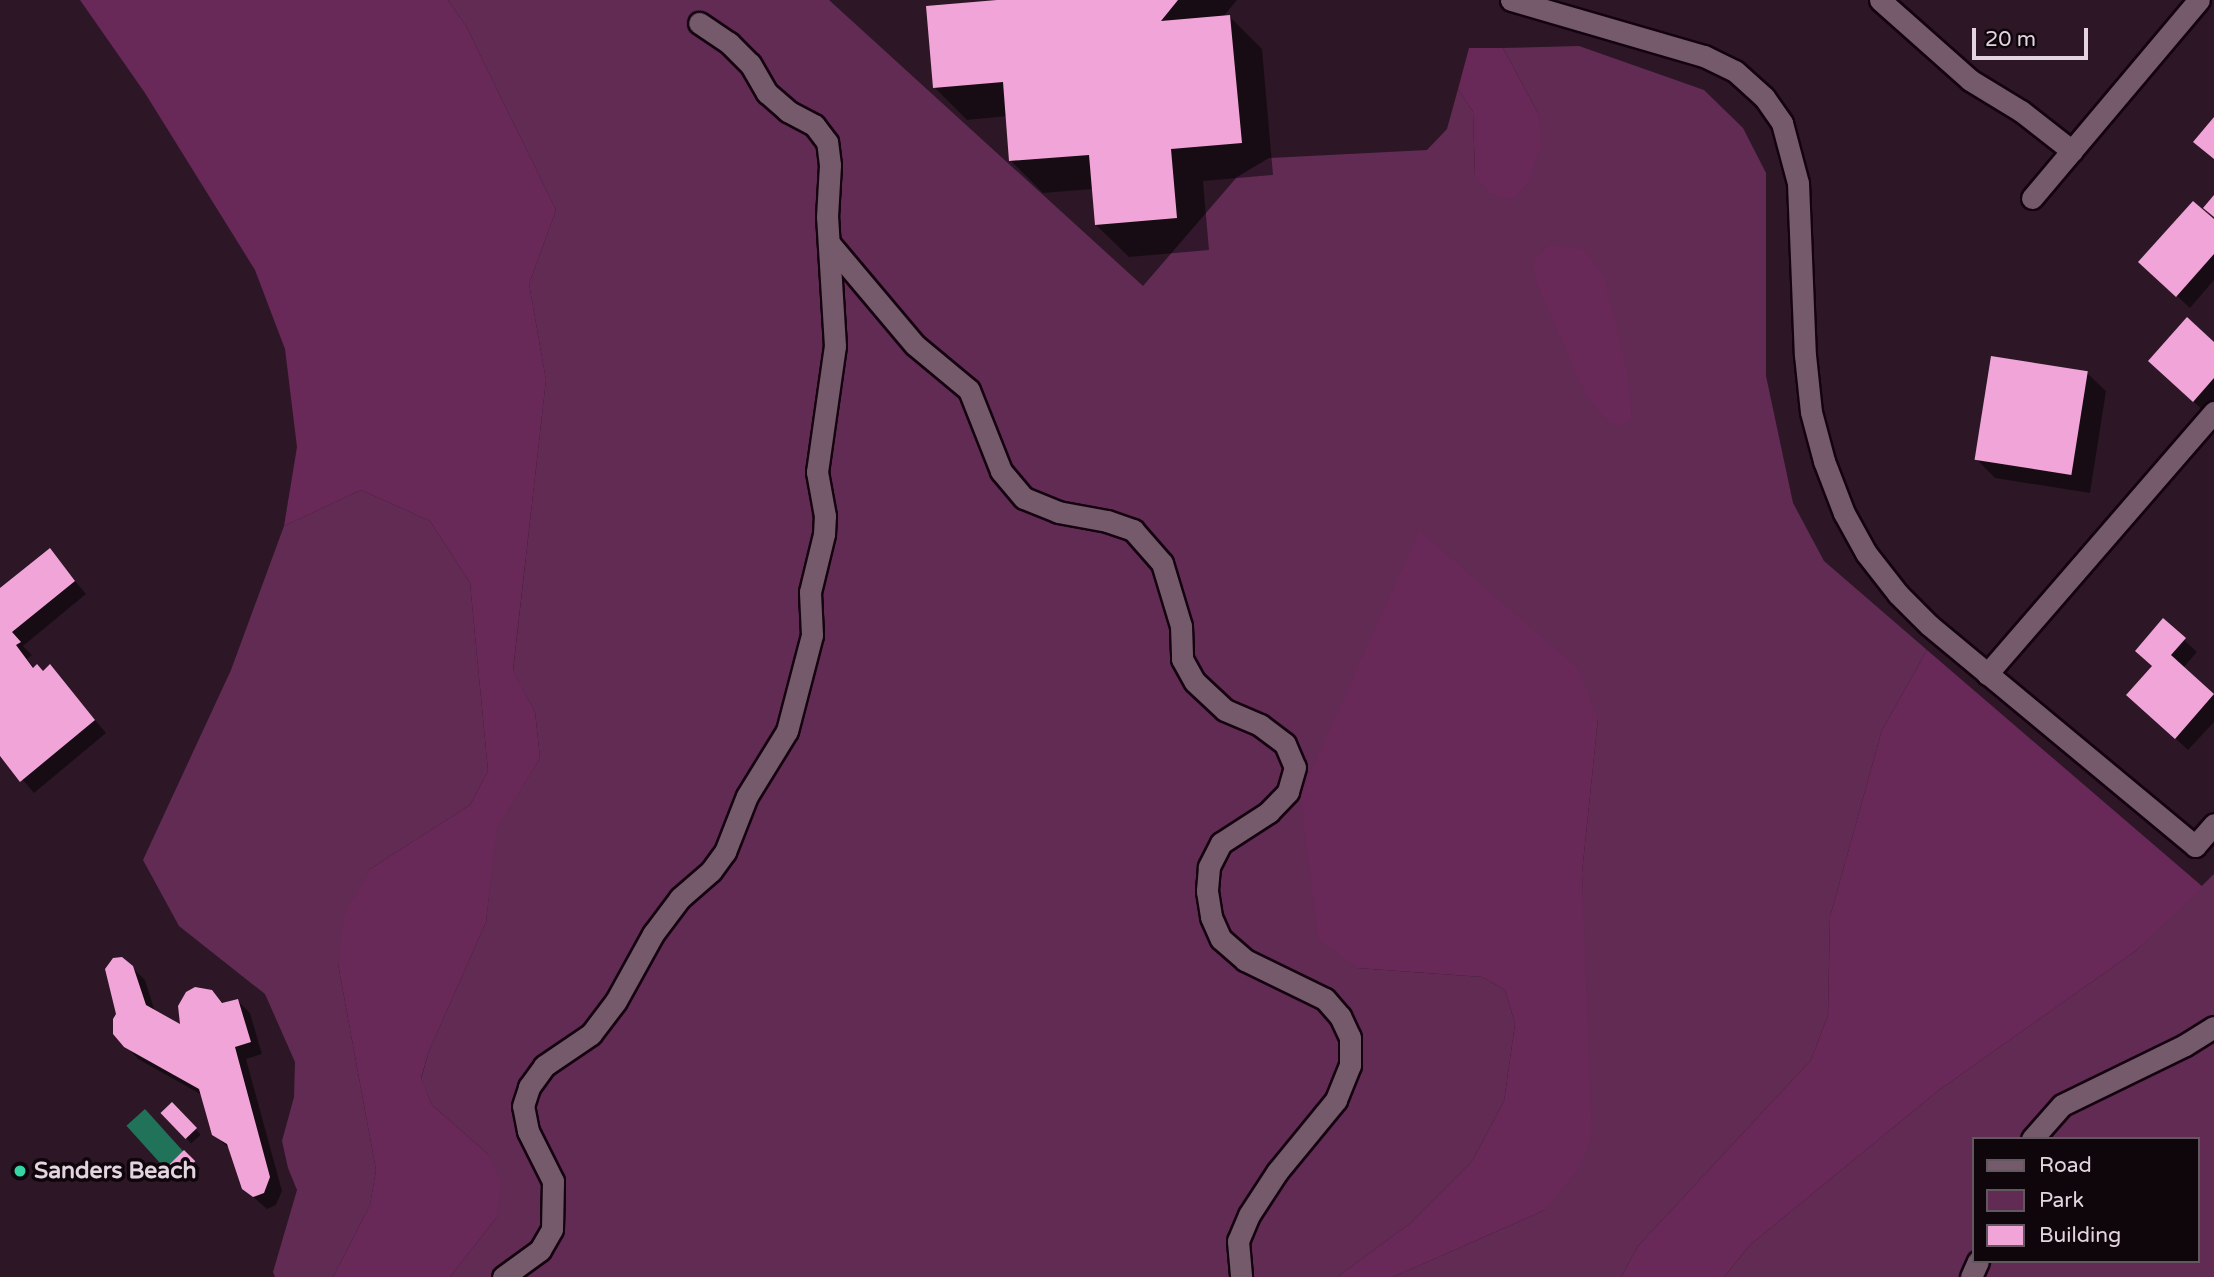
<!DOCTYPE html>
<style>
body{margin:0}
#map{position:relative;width:2214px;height:1277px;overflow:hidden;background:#2d1727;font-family:"Varela Round",sans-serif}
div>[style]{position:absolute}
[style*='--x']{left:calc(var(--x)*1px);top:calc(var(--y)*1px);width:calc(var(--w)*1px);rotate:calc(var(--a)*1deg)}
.green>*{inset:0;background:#612b53}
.forest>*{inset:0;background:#682858}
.water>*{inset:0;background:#207259;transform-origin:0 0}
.shadow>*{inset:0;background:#0007;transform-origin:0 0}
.building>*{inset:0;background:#f0a4d8;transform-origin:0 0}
.roads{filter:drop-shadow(2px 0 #14030f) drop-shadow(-2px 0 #14030f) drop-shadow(0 2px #14030f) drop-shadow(0 -2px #14030f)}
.minor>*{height:21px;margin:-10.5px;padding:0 10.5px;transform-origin:10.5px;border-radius:10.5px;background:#755a6c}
.dots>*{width:19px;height:19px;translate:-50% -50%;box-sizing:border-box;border:4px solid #0f060c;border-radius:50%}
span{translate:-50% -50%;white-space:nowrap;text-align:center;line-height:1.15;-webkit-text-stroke:7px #0f060c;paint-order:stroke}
.poi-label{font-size:23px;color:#e4d4df;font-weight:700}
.left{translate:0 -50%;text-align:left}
.legend{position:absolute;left:1972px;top:1137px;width:228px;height:126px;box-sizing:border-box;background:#0f060c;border:2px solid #645860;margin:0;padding:9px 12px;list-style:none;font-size:21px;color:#e4d4df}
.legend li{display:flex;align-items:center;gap:14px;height:35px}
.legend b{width:35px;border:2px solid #645860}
.scale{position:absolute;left:1972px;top:28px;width:116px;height:32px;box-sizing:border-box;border:4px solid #e4d4df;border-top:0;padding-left:9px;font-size:21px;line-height:24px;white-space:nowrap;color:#e4d4df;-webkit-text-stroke:5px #0f060c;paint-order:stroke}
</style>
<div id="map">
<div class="green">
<i style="clip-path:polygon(448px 0,829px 0,1143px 286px,1237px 177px,1269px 158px,1427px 150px,1447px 129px,1458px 89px,1473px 112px,1475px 176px,1538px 113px,1503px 48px,1579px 46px,1704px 90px,1743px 128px,1766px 173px,1766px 376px,1793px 503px,1824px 561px,1927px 650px,1882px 730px,1830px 917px,1828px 1015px,1811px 1060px,1638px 1246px,1621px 1277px,1393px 1277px,1545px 1210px,1584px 985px,1582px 873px,1598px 718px,1357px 968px,1482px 977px,1505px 990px,1515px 1024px,1504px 1101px,1472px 1161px,1408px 1225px,1337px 1277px,450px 1277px,497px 1217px,488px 1154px,432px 1105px,421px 1079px,429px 1051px,486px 922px,496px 828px,540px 758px,535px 712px,513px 671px,546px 380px,529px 284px,556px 210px,466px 26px)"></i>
<i style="clip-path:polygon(361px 490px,430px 521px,470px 583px,488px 771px,470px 805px,370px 869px,338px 964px,376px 1170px,370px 1205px,333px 1277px,275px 1277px,273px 1272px,297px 1190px,288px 1168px,282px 1141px,294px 1097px,295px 1062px,265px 994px,179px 926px,143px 860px,231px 670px,284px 526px)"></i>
<i style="clip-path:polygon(evenodd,2214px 874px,2214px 1277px,1724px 1277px,1750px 1245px,1939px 1090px,2137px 950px,2214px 874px,1974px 1139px,2198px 1139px,2198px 1261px,1974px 1261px,1974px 1139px)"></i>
</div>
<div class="forest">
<i style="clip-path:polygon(80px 0,448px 0,466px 26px,556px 210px,529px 284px,546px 380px,513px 670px,535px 712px,540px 758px,497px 828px,486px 922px,429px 1051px,421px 1078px,432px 1105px,488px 1154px,501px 1182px,497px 1217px,450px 1277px,333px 1277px,370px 1205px,376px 1170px,338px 964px,343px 917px,370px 869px,470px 805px,488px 771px,470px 583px,430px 521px,361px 490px,284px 526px,297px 447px,285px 349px,255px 270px,145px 93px)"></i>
<i style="clip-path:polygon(1469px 48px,1503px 48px,1538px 113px,1542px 146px,1528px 183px,1512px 200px,1490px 194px,1475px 176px,1473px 112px,1458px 89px)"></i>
<i style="clip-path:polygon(1549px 245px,1584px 249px,1604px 276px,1629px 378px,1632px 420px,1621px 427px,1608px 422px,1585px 395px,1533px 275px,1534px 259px)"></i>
<i style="clip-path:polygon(1419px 530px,1579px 669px,1598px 718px,1582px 873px,1592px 1137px,1579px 1169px,1545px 1210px,1393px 1277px,1337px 1277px,1408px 1225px,1472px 1161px,1504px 1101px,1515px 1024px,1505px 990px,1482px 977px,1357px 968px,1318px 939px,1300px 795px)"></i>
<i style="clip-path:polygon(1927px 650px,2203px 887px,2137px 950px,1939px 1090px,1750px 1245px,1724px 1277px,1621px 1277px,1638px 1246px,1811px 1060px,1828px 1015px,1830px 917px,1882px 730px)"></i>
</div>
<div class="water">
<i style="left:145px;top:1109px;width:61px;height:25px;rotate:48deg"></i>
</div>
<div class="shadow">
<i style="clip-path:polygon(998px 0,1237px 0,1223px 17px,1230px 17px,1262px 49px,1273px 175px,1203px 181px,1209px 250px,1129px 257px,1096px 225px,1093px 189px,1043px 193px,1011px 161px,1007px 116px,967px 120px,934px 87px)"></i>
<i style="clip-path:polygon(2214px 222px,2214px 280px,2190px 308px,2153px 274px)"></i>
<i style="clip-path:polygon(2214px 344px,2214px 404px,2206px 413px,2162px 373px)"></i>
<i style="clip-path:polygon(2087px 373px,2106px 391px,2090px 493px,1995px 478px,1976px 459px)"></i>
<i style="clip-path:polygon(50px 551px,86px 594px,23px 646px,32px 655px,27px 659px,35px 669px,43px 673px,50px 667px,106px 733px,34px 793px,0 753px,0 591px)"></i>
<i style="clip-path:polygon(2163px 621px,2197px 652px,2183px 668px,2214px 696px,2214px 722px,2188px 750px,2141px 707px)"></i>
<i style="clip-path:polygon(132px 967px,145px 980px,155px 1012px,182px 1027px,211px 991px,224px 1004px,238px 1001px,250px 1013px,262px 1054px,246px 1059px,282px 1191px,276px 1205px,267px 1209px,243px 1188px,231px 1150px,213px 1134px,202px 1095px,138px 1059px,125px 1045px)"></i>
<i style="left:172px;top:1104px;width:42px;height:13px;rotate:47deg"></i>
<i style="left:184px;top:1152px;width:23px;height:19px;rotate:45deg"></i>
</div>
<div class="building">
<i style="clip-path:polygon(997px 0,1178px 0,1161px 21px,1230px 15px,1242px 143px,1171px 149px,1177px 218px,1095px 225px,1089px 155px,1009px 161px,1003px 82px,933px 88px,926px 6px)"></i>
<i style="clip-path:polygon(2214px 117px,2214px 159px,2193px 142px)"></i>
<i style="clip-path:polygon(2214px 195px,2214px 217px,2203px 208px)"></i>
<i style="clip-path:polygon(2193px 201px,2214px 219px,2214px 254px,2176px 297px,2138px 262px)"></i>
<i style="clip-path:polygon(2187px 317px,2214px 342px,2214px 378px,2193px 402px,2148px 361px)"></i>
<i style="left:1991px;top:356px;width:98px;height:105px;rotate:9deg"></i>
<i style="clip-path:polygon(50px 548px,75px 581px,12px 632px,21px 642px,16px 645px,33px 668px,37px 664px,43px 671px,50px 664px,95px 720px,20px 782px,0 756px,0 588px)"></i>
<i style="clip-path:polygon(2163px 618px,2186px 638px,2171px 655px,2214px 694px,2175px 739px,2126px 695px,2152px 666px,2135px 651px)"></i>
<i style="clip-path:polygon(122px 957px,133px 966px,146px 1005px,180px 1024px,178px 1006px,186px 992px,195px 987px,212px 990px,222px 1003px,238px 999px,251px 1042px,235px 1047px,270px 1177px,264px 1193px,253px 1197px,242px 1189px,227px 1144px,212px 1135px,199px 1089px,124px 1047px,113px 1034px,113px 1019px,116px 1014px,105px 969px,113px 958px)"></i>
<i style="left:172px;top:1102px;width:36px;height:16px;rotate:46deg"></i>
<i style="left:184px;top:1150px;width:16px;height:22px;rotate:45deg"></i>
</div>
<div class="roads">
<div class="minor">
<i style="--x:1511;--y:0;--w:201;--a:16.2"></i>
<i style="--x:1704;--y:56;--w:34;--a:26"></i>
<i style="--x:1735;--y:71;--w:39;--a:42"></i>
<i style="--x:1764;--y:97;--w:32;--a:55"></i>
<i style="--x:1782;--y:123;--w:62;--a:75.1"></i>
<i style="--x:1798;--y:183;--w:172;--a:87.7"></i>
<i style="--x:1805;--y:355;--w:57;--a:84"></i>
<i style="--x:1811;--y:412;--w:51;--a:75.1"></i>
<i style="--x:1824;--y:461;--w:56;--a:69"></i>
<i style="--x:1844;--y:513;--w:46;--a:61.2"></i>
<i style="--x:1866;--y:553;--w:52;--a:52"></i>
<i style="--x:1898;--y:594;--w:44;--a:45"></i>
<i style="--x:1929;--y:625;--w:346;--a:39.7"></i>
<i style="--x:2195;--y:846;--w:29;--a:-49"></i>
<i style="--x:1880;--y:0;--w:120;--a:41.6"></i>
<i style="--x:1970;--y:80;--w:60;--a:31.3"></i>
<i style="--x:2021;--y:111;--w:65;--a:38.1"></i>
<i style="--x:2032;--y:198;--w:259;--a:-49.9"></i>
<i style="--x:829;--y:243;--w:133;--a:49.9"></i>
<i style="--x:915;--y:345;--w:70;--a:39.8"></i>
<i style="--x:969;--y:390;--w:87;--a:68.4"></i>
<i style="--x:1001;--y:471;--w:35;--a:50"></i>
<i style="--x:1024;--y:498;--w:37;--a:22"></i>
<i style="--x:1058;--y:512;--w:50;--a:10.4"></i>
<i style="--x:1107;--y:521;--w:28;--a:19"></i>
<i style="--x:1133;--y:530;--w:44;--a:48.7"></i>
<i style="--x:1162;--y:563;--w:66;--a:73.2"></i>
<i style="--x:1181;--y:626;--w:33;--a:88"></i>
<i style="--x:1182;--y:659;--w:26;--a:61"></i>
<i style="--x:1195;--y:682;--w:41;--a:43"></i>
<i style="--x:1225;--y:710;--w:38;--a:23"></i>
<i style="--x:1260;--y:725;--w:31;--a:37"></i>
<i style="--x:1285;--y:744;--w:25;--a:67"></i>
<i style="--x:1295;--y:767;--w:26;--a:106"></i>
<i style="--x:1288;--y:792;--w:28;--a:134"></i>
<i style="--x:1269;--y:812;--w:57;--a:147.1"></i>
<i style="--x:1221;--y:843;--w:27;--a:117"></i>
<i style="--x:1209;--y:867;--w:24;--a:95"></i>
<i style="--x:1207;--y:891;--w:26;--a:81"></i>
<i style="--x:1211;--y:917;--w:24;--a:66"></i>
<i style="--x:1221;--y:939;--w:32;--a:41"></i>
<i style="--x:1245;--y:960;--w:89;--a:26"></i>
<i style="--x:1325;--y:999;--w:23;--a:49"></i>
<i style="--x:1340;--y:1016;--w:23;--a:65"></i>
<i style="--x:1350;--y:1037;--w:28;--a:90"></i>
<i style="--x:1350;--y:1065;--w:38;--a:112"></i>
<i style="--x:1336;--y:1100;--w:93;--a:129.3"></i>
<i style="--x:1277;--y:1172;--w:51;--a:123.1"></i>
<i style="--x:1249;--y:1215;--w:28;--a:113"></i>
<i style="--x:1238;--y:1241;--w:36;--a:85"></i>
<i style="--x:1987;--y:674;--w:347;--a:-49.1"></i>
<i style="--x:2032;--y:1139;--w:45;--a:-48.6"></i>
<i style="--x:2062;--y:1105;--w:137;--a:-26"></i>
<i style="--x:2185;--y:1045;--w:34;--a:-32"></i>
<i style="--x:503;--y:1277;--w:46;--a:-36.1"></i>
<i style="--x:540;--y:1250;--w:24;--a:-60"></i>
<i style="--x:552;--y:1229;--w:48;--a:-88.8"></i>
<i style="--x:553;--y:1181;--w:56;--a:-116.6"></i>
<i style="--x:528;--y:1131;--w:25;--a:-101"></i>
<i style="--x:523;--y:1106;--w:20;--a:-72"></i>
<i style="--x:529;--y:1087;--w:26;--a:-54"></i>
<i style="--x:544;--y:1066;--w:57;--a:-34.2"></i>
<i style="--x:591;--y:1034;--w:41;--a:-52.9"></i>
<i style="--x:616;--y:1001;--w:77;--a:-61.1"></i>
<i style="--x:653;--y:934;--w:45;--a:-53.1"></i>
<i style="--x:680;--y:898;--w:41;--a:-41.1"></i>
<i style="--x:711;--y:871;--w:24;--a:-54"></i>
<i style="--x:725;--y:852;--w:60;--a:-68.6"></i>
<i style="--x:747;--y:796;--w:76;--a:-58.4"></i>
<i style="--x:787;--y:731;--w:99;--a:-75.4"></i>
<i style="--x:812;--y:635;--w:43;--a:-92.7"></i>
<i style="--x:810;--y:592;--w:60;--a:-76.4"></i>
<i style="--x:824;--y:534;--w:18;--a:-87"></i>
<i style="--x:825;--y:516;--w:45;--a:-100.3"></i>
<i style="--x:817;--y:472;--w:127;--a:-81.9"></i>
<i style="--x:835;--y:346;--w:129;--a:-93.5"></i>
<i style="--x:827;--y:217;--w:52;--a:-86.7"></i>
<i style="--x:830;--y:165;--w:23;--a:-97"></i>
<i style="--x:827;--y:142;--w:21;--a:-127"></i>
<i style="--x:814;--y:125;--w:30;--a:-152"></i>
<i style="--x:788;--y:111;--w:28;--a:-139"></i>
<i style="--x:767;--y:93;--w:34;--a:-120"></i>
<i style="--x:750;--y:64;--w:30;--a:-135"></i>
<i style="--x:729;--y:43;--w:36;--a:-146"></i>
<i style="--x:1971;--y:1277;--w:17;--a:-66"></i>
</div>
</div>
<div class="dots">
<i style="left:20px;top:1171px;background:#38d4a6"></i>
</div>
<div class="poi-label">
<span class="left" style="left:34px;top:1171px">Sanders Beach</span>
</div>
<ul class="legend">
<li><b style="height:9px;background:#755a6c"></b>Road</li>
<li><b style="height:19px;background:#612b53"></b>Park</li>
<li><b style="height:19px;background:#f0a4d8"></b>Building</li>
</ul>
<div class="scale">20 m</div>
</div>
